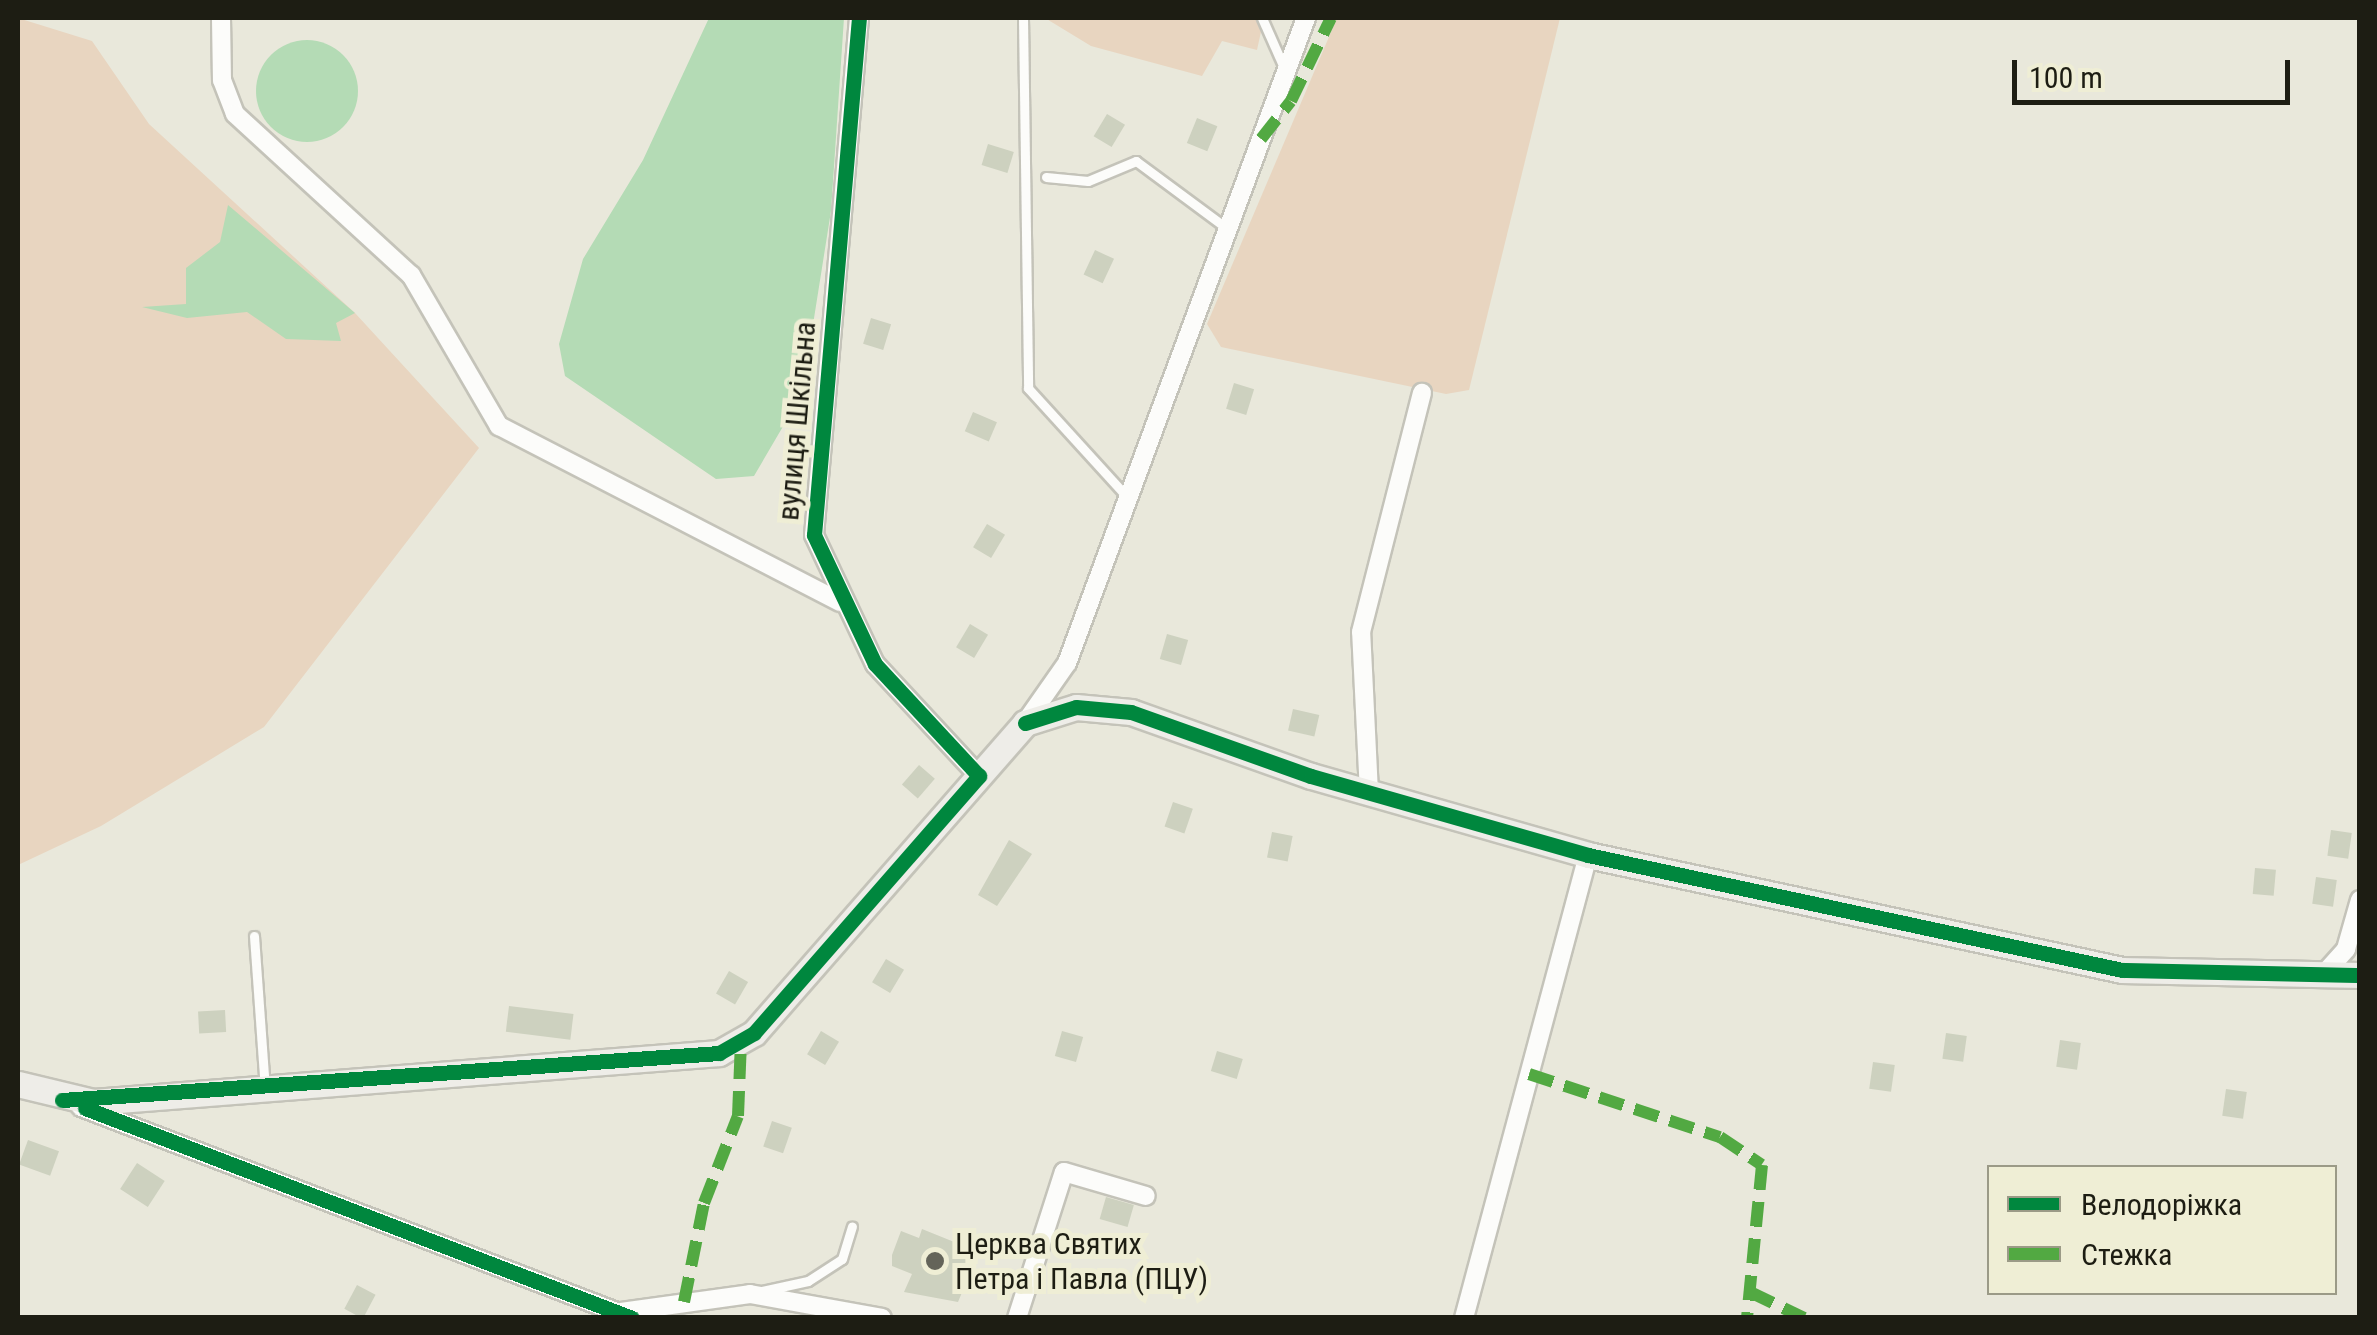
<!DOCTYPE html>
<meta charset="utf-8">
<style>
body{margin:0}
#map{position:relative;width:2377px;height:1335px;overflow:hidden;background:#e9e8db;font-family:"Roboto Condensed",sans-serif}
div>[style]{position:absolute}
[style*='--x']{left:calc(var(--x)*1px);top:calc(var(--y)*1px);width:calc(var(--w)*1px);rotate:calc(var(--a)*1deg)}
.green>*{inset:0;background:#e8d5c0}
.water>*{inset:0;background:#b4dbb5}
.round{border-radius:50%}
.building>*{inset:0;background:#cdd1bf;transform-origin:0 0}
.roads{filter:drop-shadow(2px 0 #c4c3b9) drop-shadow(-2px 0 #c4c3b9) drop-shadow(0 2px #c4c3b9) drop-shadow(0 -2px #c4c3b9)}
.lane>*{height:9px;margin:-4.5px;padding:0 4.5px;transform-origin:4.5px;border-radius:4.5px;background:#fcfcfa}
.street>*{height:18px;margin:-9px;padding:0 9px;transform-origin:9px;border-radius:9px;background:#fcfcfa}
.secondary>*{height:25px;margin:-12.5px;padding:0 12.5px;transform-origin:12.5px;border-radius:12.5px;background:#eeede8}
.quiet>*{height:12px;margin-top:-6px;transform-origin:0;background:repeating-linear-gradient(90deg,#52a942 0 25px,transparent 0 37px)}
.cycleway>*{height:15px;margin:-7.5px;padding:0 7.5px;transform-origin:7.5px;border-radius:7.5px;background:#00873e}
.dots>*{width:28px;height:28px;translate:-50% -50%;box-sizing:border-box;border:5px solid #efeed5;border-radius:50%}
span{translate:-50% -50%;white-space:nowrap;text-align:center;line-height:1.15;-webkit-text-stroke:10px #efeed5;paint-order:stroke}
.street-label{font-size:30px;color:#1d1d13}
.poi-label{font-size:30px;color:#1d1d13}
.left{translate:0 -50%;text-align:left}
.frame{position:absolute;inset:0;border:20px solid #1d1d13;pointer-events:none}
.legend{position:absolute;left:1987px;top:1165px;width:350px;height:130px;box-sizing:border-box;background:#efeed5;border:2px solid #9b9a87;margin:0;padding:12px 18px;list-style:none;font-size:30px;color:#1d1d13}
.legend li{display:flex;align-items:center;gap:20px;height:50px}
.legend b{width:50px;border:2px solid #9b9a87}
.scale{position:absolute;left:2012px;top:60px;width:278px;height:45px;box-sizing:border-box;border:5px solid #1d1d13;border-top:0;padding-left:12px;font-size:30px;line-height:35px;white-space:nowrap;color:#1d1d13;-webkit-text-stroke:8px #efeed5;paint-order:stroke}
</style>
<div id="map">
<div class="green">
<i style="clip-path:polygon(18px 18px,92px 41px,149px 124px,355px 313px,479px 448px,264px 727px,101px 826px,18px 865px)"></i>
<i style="clip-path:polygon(1045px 18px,1264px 18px,1257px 50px,1222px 41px,1202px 76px,1091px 46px)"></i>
<i style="clip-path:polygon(1337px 18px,1560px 18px,1469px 390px,1446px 394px,1221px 347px,1207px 324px)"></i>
</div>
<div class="water">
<i style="clip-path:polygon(709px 18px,844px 18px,831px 211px,802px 394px,754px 476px,716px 479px,565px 376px,559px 344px,583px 259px,643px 160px)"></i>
<i class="round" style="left:256px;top:40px;width:102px;height:102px"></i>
<i style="clip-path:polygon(228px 205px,355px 313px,336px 323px,341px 341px,286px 339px,247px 312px,187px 318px,142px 307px,186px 304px,186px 268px,220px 242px)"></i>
</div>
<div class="building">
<i style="left:1107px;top:114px;width:21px;height:26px;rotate:31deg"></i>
<i style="left:1197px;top:118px;width:22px;height:27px;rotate:22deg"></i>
<i style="left:988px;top:144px;width:27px;height:22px;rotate:17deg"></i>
<i style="left:1095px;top:250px;width:21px;height:27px;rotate:25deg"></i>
<i style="left:871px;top:318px;width:21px;height:27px;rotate:17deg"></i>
<i style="left:1234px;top:383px;width:21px;height:27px;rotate:17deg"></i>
<i style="left:973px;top:412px;width:26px;height:21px;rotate:23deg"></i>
<i style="left:987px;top:524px;width:21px;height:27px;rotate:31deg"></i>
<i style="left:970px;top:624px;width:21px;height:27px;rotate:31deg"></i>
<i style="left:1167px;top:634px;width:22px;height:26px;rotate:16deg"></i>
<i style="left:1293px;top:709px;width:27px;height:22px;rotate:13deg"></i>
<i style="left:919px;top:765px;width:21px;height:26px;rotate:41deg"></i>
<i style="left:1173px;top:802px;width:21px;height:26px;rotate:19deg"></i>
<i style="left:2331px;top:830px;width:21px;height:26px;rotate:8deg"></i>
<i style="left:1272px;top:832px;width:21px;height:26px;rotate:11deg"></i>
<i style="clip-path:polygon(1009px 840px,1032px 854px,997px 906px,978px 895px)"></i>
<i style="left:2255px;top:868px;width:21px;height:26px;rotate:5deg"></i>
<i style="left:2316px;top:877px;width:21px;height:27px;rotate:8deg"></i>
<i style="left:886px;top:959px;width:21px;height:27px;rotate:31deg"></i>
<i style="left:729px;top:971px;width:22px;height:26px;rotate:30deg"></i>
<i style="left:509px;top:1006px;width:65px;height:26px;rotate:7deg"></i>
<i style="left:225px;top:1010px;width:22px;height:27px;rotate:87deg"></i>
<i style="left:821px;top:1031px;width:21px;height:27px;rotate:31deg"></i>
<i style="left:1062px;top:1031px;width:22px;height:26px;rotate:16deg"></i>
<i style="left:1946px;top:1033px;width:21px;height:26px;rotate:8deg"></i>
<i style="left:2060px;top:1040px;width:21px;height:27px;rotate:8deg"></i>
<i style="left:1217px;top:1051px;width:27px;height:21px;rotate:17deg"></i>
<i style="left:1873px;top:1062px;width:22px;height:27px;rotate:8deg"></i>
<i style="left:2226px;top:1089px;width:21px;height:27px;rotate:8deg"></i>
<i style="left:772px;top:1121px;width:21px;height:27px;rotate:19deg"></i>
<i style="left:28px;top:1140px;width:33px;height:26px;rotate:20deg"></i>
<i style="left:137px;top:1163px;width:33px;height:31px;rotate:33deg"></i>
<i style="left:1106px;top:1197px;width:29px;height:23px;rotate:16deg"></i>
<i style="clip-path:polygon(922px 1229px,979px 1252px,958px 1302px,904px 1292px,912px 1274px,892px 1266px,892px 1255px,901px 1231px,919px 1238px)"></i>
<i style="left:357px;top:1285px;width:21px;height:27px;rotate:28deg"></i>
</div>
<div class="roads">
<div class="lane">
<i style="--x:1023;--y:18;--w:370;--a:89.2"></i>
<i style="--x:1028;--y:388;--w:149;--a:47.7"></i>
<i style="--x:1262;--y:18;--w:57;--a:66.1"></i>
<i style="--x:1046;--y:177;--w:42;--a:5.4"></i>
<i style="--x:1088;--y:181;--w:52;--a:-22.6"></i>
<i style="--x:1136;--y:161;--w:114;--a:36.5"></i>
<i style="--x:254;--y:936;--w:152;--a:85.9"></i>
<i style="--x:762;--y:1291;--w:47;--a:-12.3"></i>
<i style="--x:808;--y:1281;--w:40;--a:-32.9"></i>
<i style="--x:842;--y:1259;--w:34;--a:-73"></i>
</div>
<div class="street">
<i style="--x:221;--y:18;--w:62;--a:89.1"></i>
<i style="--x:222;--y:80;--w:36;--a:69"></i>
<i style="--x:235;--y:114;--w:239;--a:42.5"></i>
<i style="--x:411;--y:275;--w:175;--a:59.8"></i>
<i style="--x:499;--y:426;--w:384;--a:27.3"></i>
<i style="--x:859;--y:18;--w:519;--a:94.97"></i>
<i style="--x:814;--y:535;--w:143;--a:64.7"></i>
<i style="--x:875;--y:664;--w:153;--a:47.1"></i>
<i style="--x:1025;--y:723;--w:73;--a:-55"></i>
<i style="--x:1067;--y:663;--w:688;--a:-69.67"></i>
<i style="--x:1369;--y:793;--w:161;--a:-92.8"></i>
<i style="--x:1361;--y:632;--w:247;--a:-75.7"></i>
<i style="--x:2322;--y:976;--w:36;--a:-48"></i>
<i style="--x:2346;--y:949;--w:51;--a:-74.1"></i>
<i style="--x:81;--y:1107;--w:590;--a:20.95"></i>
<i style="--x:621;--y:1312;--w:130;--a:-7.9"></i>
<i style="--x:750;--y:1294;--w:134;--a:10.3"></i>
<i style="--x:1017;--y:1318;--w:153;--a:-72.2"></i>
<i style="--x:1064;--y:1172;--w:85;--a:16.3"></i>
<i style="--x:1464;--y:1318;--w:479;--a:-75"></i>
</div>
<div class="secondary">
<i style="--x:18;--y:1084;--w:77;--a:13.5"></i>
<i style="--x:93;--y:1102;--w:628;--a:-4.48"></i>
<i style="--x:719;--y:1053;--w:40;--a:-29.7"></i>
<i style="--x:754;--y:1033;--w:412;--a:-48.8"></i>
<i style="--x:1025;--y:723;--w:53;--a:-17.4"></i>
<i style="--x:1076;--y:707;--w:55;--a:5.2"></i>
<i style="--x:1131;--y:712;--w:191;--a:19.6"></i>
<i style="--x:1311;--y:776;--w:288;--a:15.9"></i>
<i style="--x:1588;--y:855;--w:546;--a:12.15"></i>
<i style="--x:2122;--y:970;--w:238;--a:1.2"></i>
</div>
</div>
<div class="quiet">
<i style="--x:1261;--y:139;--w:48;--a:-51.7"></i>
<i style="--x:1291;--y:101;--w:92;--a:-64.3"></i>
<i style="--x:1529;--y:1074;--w:201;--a:18.3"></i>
<i style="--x:1720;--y:1137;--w:50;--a:33.7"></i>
<i style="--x:1762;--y:1165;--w:154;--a:95.6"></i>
<i style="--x:1750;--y:1292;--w:60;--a:25.7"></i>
<i style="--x:684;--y:1302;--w:101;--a:-78.6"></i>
<i style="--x:704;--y:1203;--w:93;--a:-68.7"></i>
<i style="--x:738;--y:1116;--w:76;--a:-87.7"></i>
</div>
<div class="cycleway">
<i style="--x:1025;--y:723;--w:53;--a:-17.4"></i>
<i style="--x:1076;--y:707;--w:55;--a:5.2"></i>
<i style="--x:1131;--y:712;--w:191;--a:19.6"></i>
<i style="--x:1311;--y:776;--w:288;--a:15.9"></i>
<i style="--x:1588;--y:855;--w:546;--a:12.15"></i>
<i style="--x:2122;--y:970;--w:238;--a:1.2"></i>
<i style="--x:62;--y:1100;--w:659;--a:-4.09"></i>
<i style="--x:719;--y:1053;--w:40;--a:-29.7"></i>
<i style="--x:754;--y:1033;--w:342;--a:-48.8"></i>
<i style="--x:979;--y:776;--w:153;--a:-132.9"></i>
<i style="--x:875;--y:664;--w:143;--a:-115.3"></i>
<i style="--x:814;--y:535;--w:519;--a:-85.03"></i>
<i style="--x:85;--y:1108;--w:586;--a:21"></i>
</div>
<div class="dots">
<i style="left:935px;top:1261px;background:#646459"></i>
</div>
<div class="street-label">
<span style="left:797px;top:421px;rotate:-85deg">вулиця Шкільна</span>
</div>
<div class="poi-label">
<span class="left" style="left:955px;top:1261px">Церква Святих<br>Петра і Павла (ПЦУ)</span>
</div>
<div class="frame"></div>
<ul class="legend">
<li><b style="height:12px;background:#00873e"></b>Велодоріжка</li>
<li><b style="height:12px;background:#52a942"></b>Стежка</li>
</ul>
<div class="scale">100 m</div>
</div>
